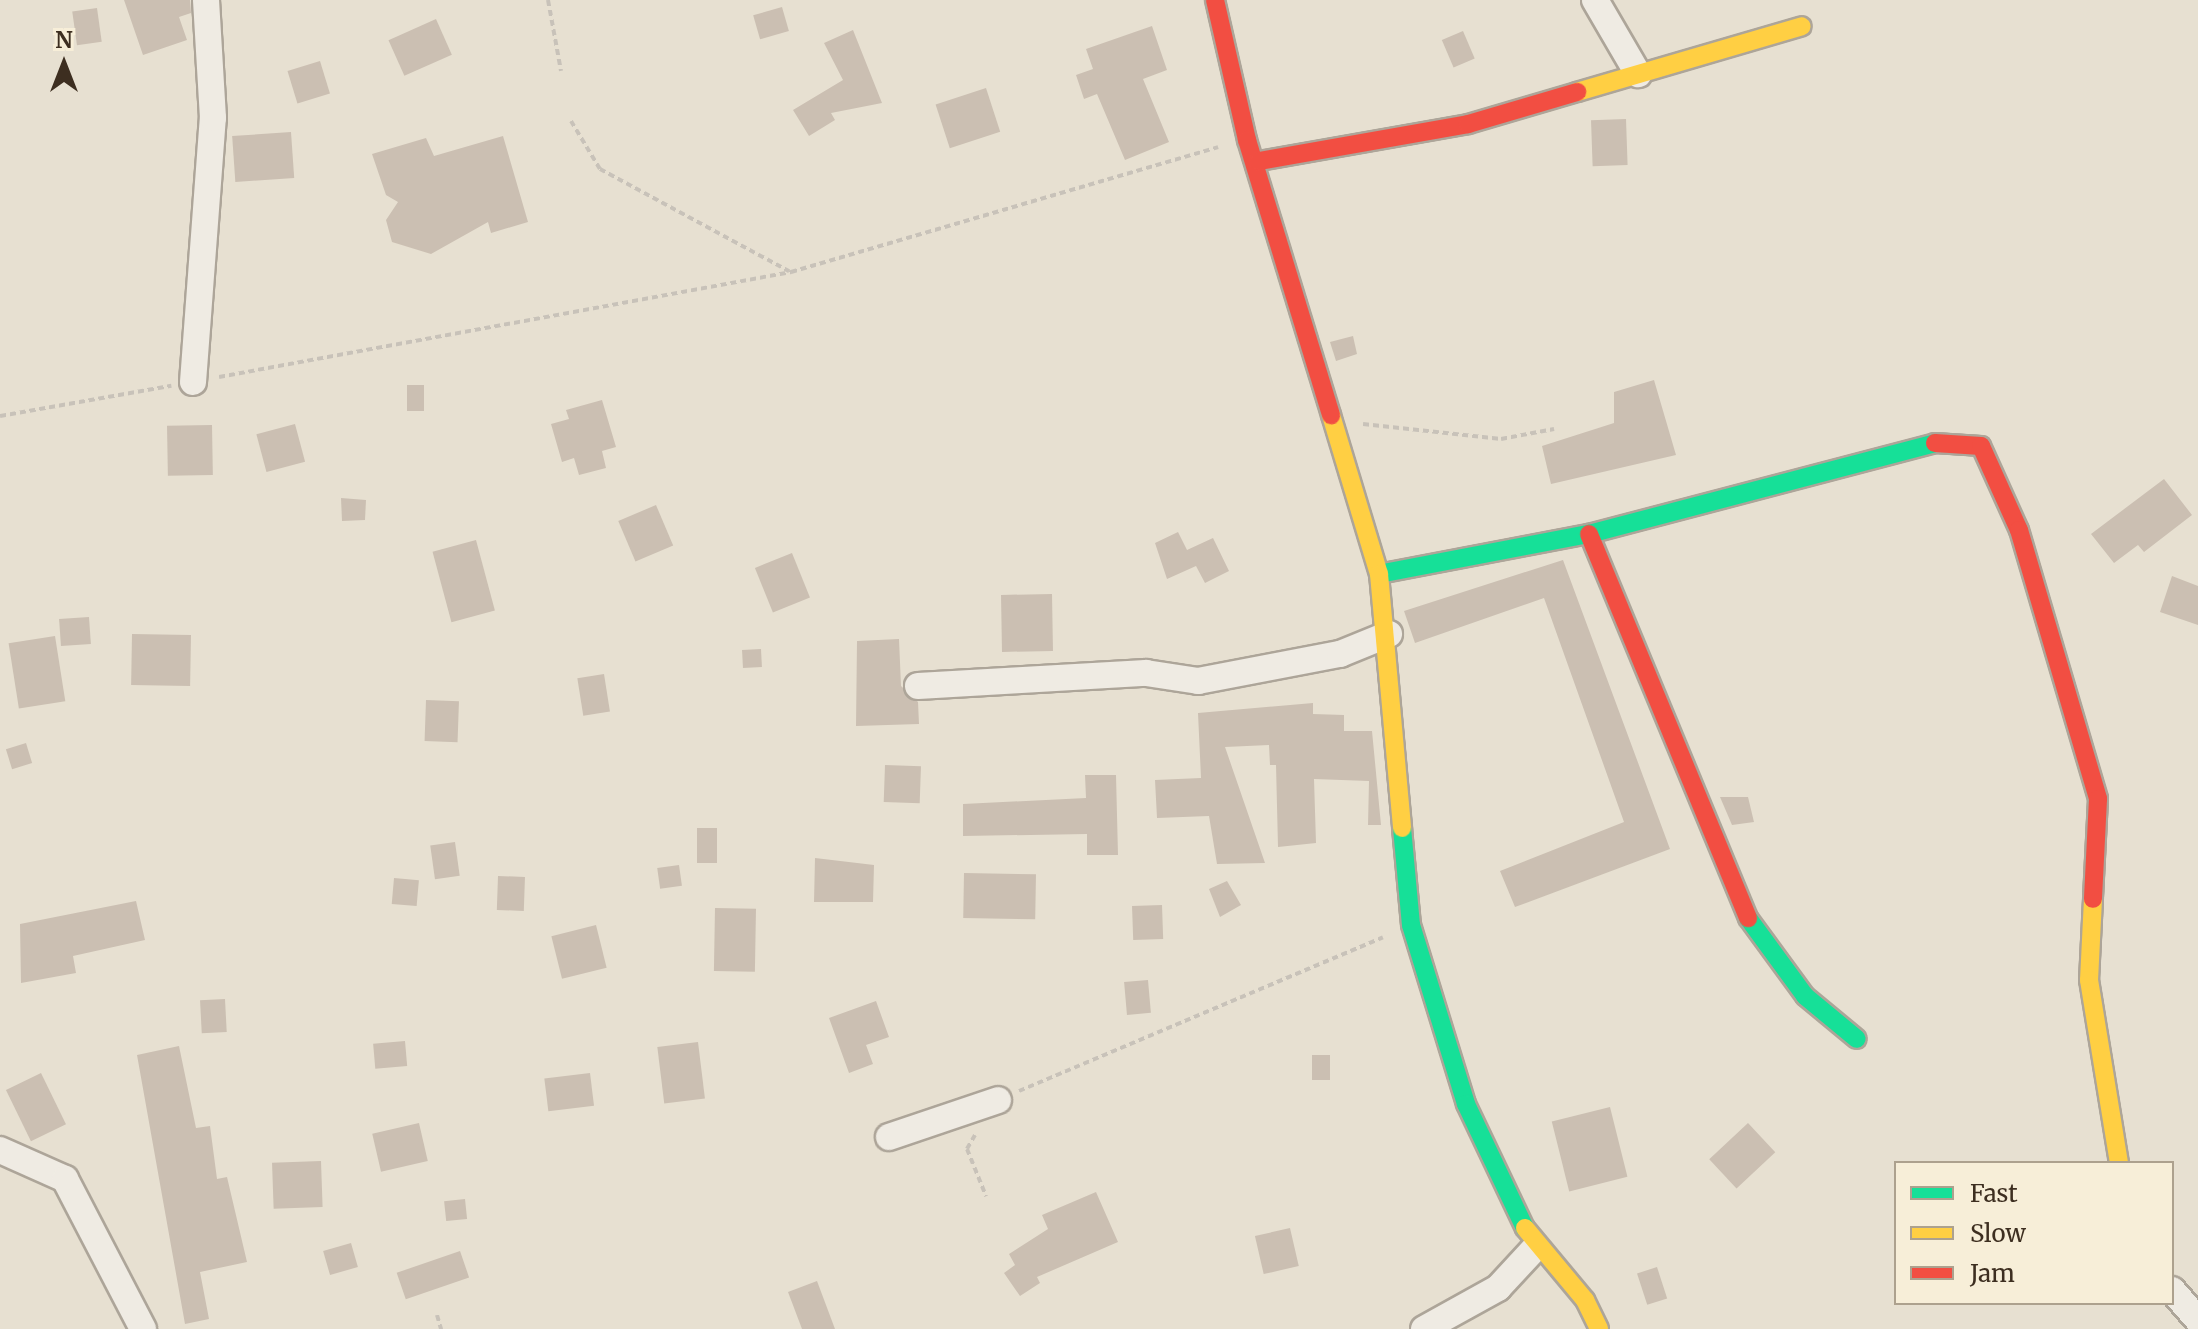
<!DOCTYPE html>
<style>
body{margin:0}
#map{position:relative;width:2198px;height:1329px;overflow:hidden;background:#e7e0d1;font-family:Merriweather,serif}
div>[style]{position:absolute}
[style*='--x']{left:calc(var(--x)*1px);top:calc(var(--y)*1px);width:calc(var(--w)*1px);rotate:calc(var(--a)*1deg)}
.building>*{inset:0;background:#cbbfb2;transform-origin:0 0}
.path>*{height:4px;margin-top:-2px;transform-origin:0;background:repeating-linear-gradient(90deg,#c8c2b9 0 6px,transparent 0 10px)}
.roads{filter:drop-shadow(2px 0 #ada599) drop-shadow(-2px 0 #ada599) drop-shadow(0 2px #ada599) drop-shadow(0 -2px #ada599)}
.street>*{height:26px;margin:-13px;padding:0 13px;transform-origin:13px;border-radius:13px;background:#efebe3}
.fast>*{height:18px;margin:-9px;padding:0 9px;transform-origin:9px;border-radius:9px;background:#16e098}
.slow>*{height:18px;margin:-9px;padding:0 9px;transform-origin:9px;border-radius:9px;background:#ffcf43}
.jam>*{height:18px;margin:-9px;padding:0 9px;transform-origin:9px;border-radius:9px;background:#f24e42}
span{translate:-50% -50%;white-space:nowrap;text-align:center;line-height:1.15;-webkit-text-stroke:6px #f7eed8;paint-order:stroke}
.legend{position:absolute;left:1894px;top:1161px;width:280px;height:144px;box-sizing:border-box;background:#f7eed8;border:2px solid #ada18e;margin:0;padding:10px 14px;list-style:none;font-size:24px;color:#3d2e20}
.legend li{display:flex;align-items:center;gap:16px;height:40px}
.legend b{width:40px;border:2px solid #ada18e}
.north{position:absolute;left:24px;top:24px;width:80px;height:80px;-webkit-text-stroke:6px #f7eed8;paint-order:stroke;rotate:0deg;font-size:22px;font-weight:700;line-height:32px;text-align:center;color:#3d2e20}
.north::after{content:'';display:block;margin:auto;width:28px;height:36px;background:#3d2e20;clip-path:polygon(50% 0,100% 100%,50% 72%,0 100%)}
</style>
<div id="map">
<div class="building">
<i style="clip-path:polygon(124px 0,190px 0,191px 13px,179px 17px,187px 40px,143px 55px)"></i>
<i style="left:782px;top:7px;width:25px;height:30px;rotate:74deg"></i>
<i style="left:97px;top:8px;width:34px;height:25px;rotate:82deg"></i>
<i style="left:436px;top:19px;width:39px;height:52px;rotate:66deg"></i>
<i style="clip-path:polygon(1152px 26px,1167px 70px,1143px 79px,1169px 142px,1125px 160px,1097px 94px,1084px 99px,1076px 75px,1093px 69px,1086px 49px)"></i>
<i style="clip-path:polygon(853px 30px,882px 103px,831px 113px,835px 120px,809px 136px,793px 110px,843px 80px,824px 43px)"></i>
<i style="left:1463px;top:31px;width:30px;height:23px;rotate:67deg"></i>
<i style="left:320px;top:61px;width:34px;height:34px;rotate:73deg"></i>
<i style="left:986px;top:88px;width:46px;height:53px;rotate:72deg"></i>
<i style="left:1626px;top:119px;width:46px;height:35px;rotate:88deg"></i>
<i style="left:291px;top:132px;width:46px;height:59px;rotate:86deg"></i>
<i style="clip-path:polygon(503px 136px,528px 222px,491px 233px,488px 222px,431px 254px,392px 242px,386px 220px,398px 202px,386px 195px,372px 154px,426px 138px,434px 156px)"></i>
<i style="clip-path:polygon(1353px 336px,1357px 354px,1336px 361px,1330px 342px)"></i>
<i style="clip-path:polygon(1654px 380px,1676px 455px,1551px 484px,1542px 446px,1614px 423px,1614px 392px)"></i>
<i style="left:407px;top:385px;width:17px;height:26px"></i>
<i style="clip-path:polygon(602px 400px,616px 447px,602px 451px,606px 468px,579px 475px,574px 458px,562px 462px,551px 424px,569px 419px,566px 410px)"></i>
<i style="left:295px;top:424px;width:39px;height:40px;rotate:75deg"></i>
<i style="left:212px;top:425px;width:50px;height:45px;rotate:89deg"></i>
<i style="clip-path:polygon(2164px 479px,2192px 515px,2144px 552px,2138px 545px,2114px 563px,2091px 534px)"></i>
<i style="clip-path:polygon(341px 498px,366px 500px,365px 520px,342px 521px)"></i>
<i style="left:656px;top:505px;width:44px;height:41px;rotate:67deg"></i>
<i style="clip-path:polygon(1178px 532px,1187px 550px,1213px 538px,1229px 571px,1205px 583px,1196px 566px,1167px 579px,1155px 543px)"></i>
<i style="left:476px;top:540px;width:73px;height:45px;rotate:75deg"></i>
<i style="left:792px;top:553px;width:48px;height:40px;rotate:68deg"></i>
<i style="clip-path:polygon(1563px 560px,1670px 849px,1515px 907px,1500px 871px,1624px 822px,1544px 598px,1415px 643px,1404px 611px)"></i>
<i style="clip-path:polygon(2172px 576px,2198px 586px,2198px 625px,2160px 612px)"></i>
<i style="left:1052px;top:594px;width:57px;height:51px;rotate:89deg"></i>
<i style="left:89px;top:617px;width:27px;height:30px;rotate:86deg"></i>
<i style="left:132px;top:634px;width:59px;height:51px;rotate:1deg"></i>
<i style="left:55px;top:636px;width:66px;height:47px;rotate:81deg"></i>
<i style="clip-path:polygon(899px 639px,901px 686px,918px 702px,919px 724px,856px 726px,857px 641px)"></i>
<i style="left:761px;top:649px;width:18px;height:19px;rotate:87deg"></i>
<i style="left:604px;top:674px;width:38px;height:27px;rotate:81deg"></i>
<i style="left:426px;top:700px;width:33px;height:41px;rotate:2deg"></i>
<i style="clip-path:polygon(1313px 703px,1313px 714px,1344px 715px,1344px 731px,1372px 731px,1381px 825px,1368px 825px,1369px 781px,1314px 779px,1316px 843px,1278px 847px,1276px 765px,1270px 765px,1269px 745px,1225px 747px,1265px 863px,1217px 864px,1209px 816px,1157px 818px,1155px 780px,1201px 778px,1198px 713px)"></i>
<i style="left:26px;top:743px;width:21px;height:21px;rotate:73deg"></i>
<i style="left:885px;top:765px;width:36px;height:37px;rotate:2deg"></i>
<i style="clip-path:polygon(1085px 775px,1116px 775px,1118px 855px,1087px 855px,1087px 834px,963px 836px,963px 804px,1086px 798px)"></i>
<i style="clip-path:polygon(1720px 797px,1748px 797px,1754px 822px,1732px 825px)"></i>
<i style="left:697px;top:828px;width:20px;height:35px"></i>
<i style="left:455px;top:842px;width:34px;height:25px;rotate:82deg"></i>
<i style="clip-path:polygon(815px 858px,874px 865px,873px 902px,814px 902px)"></i>
<i style="left:679px;top:865px;width:21px;height:22px;rotate:82deg"></i>
<i style="left:964px;top:873px;width:72px;height:45px;rotate:1deg"></i>
<i style="left:498px;top:876px;width:27px;height:34px;rotate:2deg"></i>
<i style="left:394px;top:878px;width:25px;height:26px;rotate:5deg"></i>
<i style="clip-path:polygon(1227px 881px,1241px 905px,1220px 917px,1209px 889px)"></i>
<i style="clip-path:polygon(136px 901px,145px 940px,73px 956px,76px 973px,21px 983px,20px 924px)"></i>
<i style="left:1162px;top:905px;width:34px;height:30px;rotate:88deg"></i>
<i style="left:715px;top:908px;width:41px;height:63px;rotate:1deg"></i>
<i style="left:596px;top:925px;width:44px;height:46px;rotate:76deg"></i>
<i style="left:1148px;top:980px;width:33px;height:24px;rotate:85deg"></i>
<i style="left:225px;top:999px;width:33px;height:25px;rotate:87deg"></i>
<i style="clip-path:polygon(876px 1001px,889px 1037px,866px 1045px,873px 1064px,849px 1073px,829px 1018px)"></i>
<i style="left:405px;top:1041px;width:25px;height:32px;rotate:85deg"></i>
<i style="left:698px;top:1042px;width:57px;height:41px;rotate:83deg"></i>
<i style="clip-path:polygon(179px 1046px,196px 1128px,210px 1126px,217px 1179px,227px 1177px,247px 1262px,200px 1272px,209px 1319px,185px 1324px,137px 1055px)"></i>
<i style="left:1312px;top:1055px;width:18px;height:25px"></i>
<i style="left:41px;top:1073px;width:57px;height:39px;rotate:64deg"></i>
<i style="left:590px;top:1073px;width:33px;height:46px;rotate:83deg"></i>
<i style="left:1610px;top:1107px;width:72px;height:60px;rotate:76deg"></i>
<i style="left:419px;top:1123px;width:39px;height:48px;rotate:77deg"></i>
<i style="left:1748px;top:1123px;width:40px;height:53px;rotate:47deg"></i>
<i style="left:321px;top:1161px;width:46px;height:49px;rotate:88deg"></i>
<i style="clip-path:polygon(1096px 1192px,1118px 1242px,1037px 1277px,1040px 1283px,1020px 1296px,1004px 1273px,1015px 1265px,1009px 1254px,1048px 1229px,1042px 1215px)"></i>
<i style="left:465px;top:1199px;width:20px;height:21px;rotate:84deg"></i>
<i style="left:1290px;top:1228px;width:39px;height:36px;rotate:77deg"></i>
<i style="left:351px;top:1243px;width:25px;height:29px;rotate:74deg"></i>
<i style="left:460px;top:1251px;width:28px;height:67px;rotate:71deg"></i>
<i style="left:1657px;top:1267px;width:33px;height:21px;rotate:72deg"></i>
<i style="clip-path:polygon(817px 1281px,835px 1329px,802px 1329px,788px 1292px)"></i>
</div>
<div class="path">
<i style="--x:548;--y:0;--w:72;--a:79.6"></i>
<i style="--x:571;--y:121;--w:56;--a:58.9"></i>
<i style="--x:600;--y:169;--w:215;--a:28.4"></i>
<i style="--x:219;--y:377;--w:582;--a:-10.4"></i>
<i style="--x:791;--y:272;--w:445;--a:-16.3"></i>
<i style="--x:0;--y:416;--w:174;--a:-10"></i>
<i style="--x:1363;--y:424;--w:139;--a:6.2"></i>
<i style="--x:1501;--y:439;--w:54;--a:-10.7"></i>
<i style="--x:1019;--y:1091;--w:395;--a:-22.9"></i>
<i style="--x:975;--y:1135;--w:16;--a:120"></i>
<i style="--x:967;--y:1149;--w:51;--a:68"></i>
<i style="--x:437;--y:1315;--w:15;--a:74"></i>
</div>
<div class="roads">
<div class="street">
<i style="--x:1595;--y:0;--w:86;--a:59.8"></i>
<i style="--x:193;--y:382;--w:265;--a:-85.7"></i>
<i style="--x:213;--y:118;--w:118;--a:-93.4"></i>
<i style="--x:918;--y:686;--w:228;--a:-3.3"></i>
<i style="--x:1146;--y:673;--w:53;--a:8.7"></i>
<i style="--x:1198;--y:681;--w:145;--a:-10.8"></i>
<i style="--x:1340;--y:654;--w:53;--a:-22.2"></i>
<i style="--x:889;--y:1137;--w:115;--a:-18.7"></i>
<i style="--x:0;--y:1150;--w:71;--a:24"></i>
<i style="--x:65;--y:1179;--w:169;--a:62.5"></i>
<i style="--x:2172;--y:1290;--w:40;--a:49"></i>
<i style="--x:1424;--y:1329;--w:85;--a:-29"></i>
<i style="--x:1498;--y:1288;--w:54;--a:-47.2"></i>
</div>
<div class="fast">
<i style="--x:1379;--y:574;--w:214;--a:-10.8"></i>
<i style="--x:1589;--y:534;--w:358;--a:-14.7"></i>
<i style="--x:1402;--y:828;--w:97;--a:84.7"></i>
<i style="--x:1411;--y:925;--w:187;--a:72.9"></i>
<i style="--x:1466;--y:1104;--w:137;--a:64.6"></i>
<i style="--x:1748;--y:918;--w:97;--a:53.8"></i>
<i style="--x:1805;--y:996;--w:67;--a:39.6"></i>
</div>
<div class="slow">
<i style="--x:1577;--y:92;--w:234;--a:-16.3"></i>
<i style="--x:1331;--y:415;--w:166;--a:73.2"></i>
<i style="--x:1379;--y:574;--w:255;--a:84.8"></i>
<i style="--x:2093;--y:899;--w:81;--a:92.8"></i>
<i style="--x:2089;--y:980;--w:185;--a:80.7"></i>
<i style="--x:1525;--y:1228;--w:94;--a:50.2"></i>
<i style="--x:1585;--y:1300;--w:32;--a:64"></i>
</div>
<div class="jam">
<i style="--x:1215;--y:0;--w:144;--a:77.1"></i>
<i style="--x:1247;--y:140;--w:288;--a:73"></i>
<i style="--x:1259;--y:161;--w:212;--a:-10"></i>
<i style="--x:1468;--y:124;--w:114;--a:-16.4"></i>
<i style="--x:1935;--y:443;--w:46;--a:3.7"></i>
<i style="--x:1981;--y:446;--w:92;--a:65.7"></i>
<i style="--x:2019;--y:530;--w:280;--a:73.6"></i>
<i style="--x:2098;--y:799;--w:100;--a:92.9"></i>
<i style="--x:1589;--y:534;--w:416;--a:67.5"></i>
</div>
</div>
<ul class="legend">
<li><b style="height:10px;background:#16e098"></b>Fast</li>
<li><b style="height:10px;background:#ffcf43"></b>Slow</li>
<li><b style="height:10px;background:#f24e42"></b>Jam</li>
</ul>
<div class="north">N</div>
</div>
